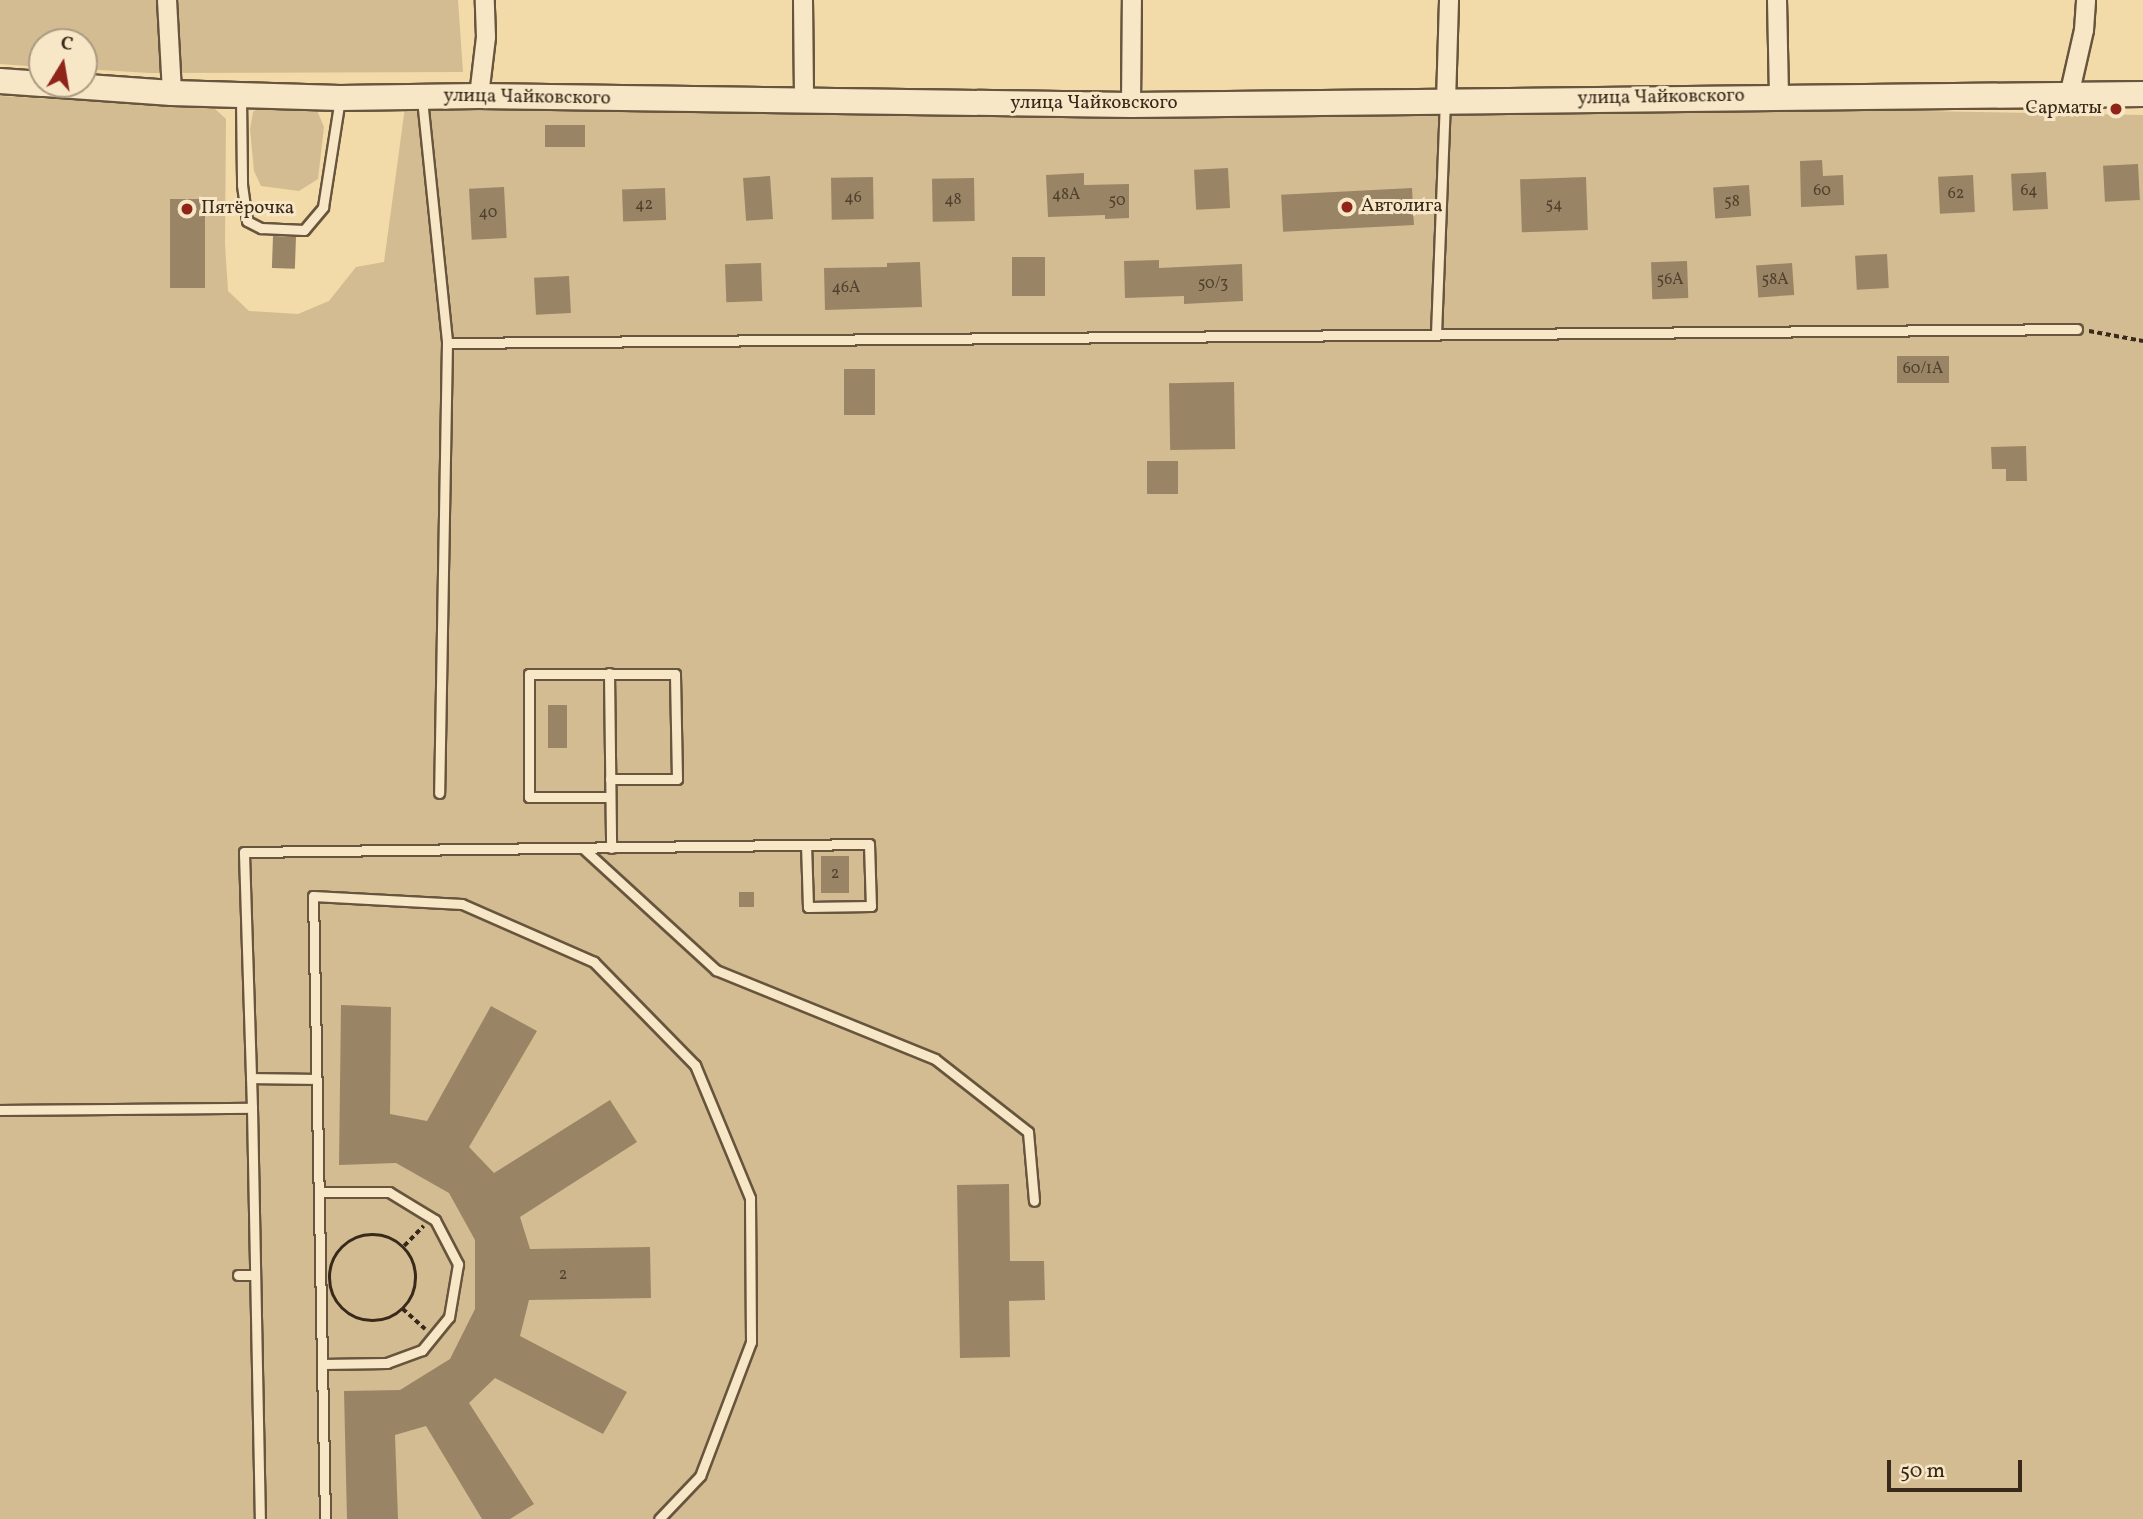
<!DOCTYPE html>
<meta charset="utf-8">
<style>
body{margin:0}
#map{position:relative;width:2143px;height:1519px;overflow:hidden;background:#f3daa9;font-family:Vollkorn,serif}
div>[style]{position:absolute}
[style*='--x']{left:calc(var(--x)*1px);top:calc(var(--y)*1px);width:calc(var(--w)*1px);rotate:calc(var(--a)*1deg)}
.green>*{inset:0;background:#d3bc91}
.building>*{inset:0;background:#998565;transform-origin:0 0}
.path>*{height:3.5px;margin-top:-1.75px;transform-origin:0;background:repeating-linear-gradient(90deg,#38291b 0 5px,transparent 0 8.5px)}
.path>.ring{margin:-1.75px;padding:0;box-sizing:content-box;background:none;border:3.5px solid #38291b;border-radius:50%}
.roads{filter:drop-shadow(2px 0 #67553e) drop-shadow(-2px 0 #67553e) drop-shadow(0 2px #67553e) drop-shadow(0 -2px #67553e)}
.lane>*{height:9px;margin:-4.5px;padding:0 4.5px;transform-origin:4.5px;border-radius:4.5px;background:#f7e7c7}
.street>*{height:18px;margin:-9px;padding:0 9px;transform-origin:9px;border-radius:9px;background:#f7e7c7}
.secondary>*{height:24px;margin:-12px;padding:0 12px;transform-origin:12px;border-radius:12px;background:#f7e7c7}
.dots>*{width:19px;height:19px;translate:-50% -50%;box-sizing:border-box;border:4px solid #f7e7c7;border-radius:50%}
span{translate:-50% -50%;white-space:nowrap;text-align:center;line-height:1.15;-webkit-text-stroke:6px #f7e7c7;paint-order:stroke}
.number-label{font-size:16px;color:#50402e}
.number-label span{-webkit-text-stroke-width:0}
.street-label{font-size:19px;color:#38291b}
.poi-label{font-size:19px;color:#38291b}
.right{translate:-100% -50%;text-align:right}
.left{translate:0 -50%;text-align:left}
.north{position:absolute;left:28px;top:28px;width:70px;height:70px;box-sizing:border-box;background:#f7e7c7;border:2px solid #ab9b82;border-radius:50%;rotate:11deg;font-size:19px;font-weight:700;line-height:28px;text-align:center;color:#38291b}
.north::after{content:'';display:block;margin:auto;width:24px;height:32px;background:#8f2418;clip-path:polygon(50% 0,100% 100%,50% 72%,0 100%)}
.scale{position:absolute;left:1887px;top:1460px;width:135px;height:32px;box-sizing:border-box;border:4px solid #38291b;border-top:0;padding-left:9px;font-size:21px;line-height:24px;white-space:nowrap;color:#38291b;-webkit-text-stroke:5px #f7e7c7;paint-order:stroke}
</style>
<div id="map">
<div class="green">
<i style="clip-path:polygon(0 0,458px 0,463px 72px,149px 73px,84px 69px,84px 42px,42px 42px,42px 67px,0 64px)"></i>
<i style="clip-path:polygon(0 96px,214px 108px,226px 119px,225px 244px,228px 291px,249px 311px,298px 314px,329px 301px,356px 267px,384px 262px,405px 107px,1163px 118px,1809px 109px,2143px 115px,2143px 1519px,0 1519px)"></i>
<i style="clip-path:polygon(261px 106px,316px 108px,324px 127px,318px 179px,299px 191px,261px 186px,254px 171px,250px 129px,253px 112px)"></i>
</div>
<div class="building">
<i style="left:545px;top:125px;width:40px;height:22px"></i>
<i style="clip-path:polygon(1822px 160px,1823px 176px,1843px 175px,1844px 205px,1801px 207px,1800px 161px)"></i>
<i style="left:2138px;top:164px;width:36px;height:35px;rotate:87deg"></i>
<i style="left:1228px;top:168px;width:40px;height:34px;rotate:87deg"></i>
<i style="left:2046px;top:172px;width:37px;height:35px;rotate:87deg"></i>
<i style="clip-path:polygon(1084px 173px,1084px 185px,1129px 184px,1129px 218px,1105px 219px,1105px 215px,1048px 217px,1046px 175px)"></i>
<i style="left:1973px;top:175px;width:37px;height:35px;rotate:87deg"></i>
<i style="left:770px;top:176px;width:43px;height:27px;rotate:86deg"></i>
<i style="left:873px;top:177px;width:42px;height:42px;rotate:89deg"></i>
<i style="left:1586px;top:177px;width:53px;height:66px;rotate:88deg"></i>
<i style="left:974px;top:178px;width:43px;height:42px;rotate:89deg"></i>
<i style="left:1749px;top:185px;width:31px;height:36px;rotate:86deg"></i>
<i style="left:504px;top:187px;width:51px;height:35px;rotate:87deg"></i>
<i style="left:665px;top:188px;width:32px;height:43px;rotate:88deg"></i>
<i style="left:1412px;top:188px;width:37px;height:131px;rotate:87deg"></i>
<i style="left:170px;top:199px;width:35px;height:89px"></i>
<i style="left:273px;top:236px;width:23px;height:32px;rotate:2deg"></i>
<i style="left:1887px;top:254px;width:34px;height:32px;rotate:87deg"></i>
<i style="left:1012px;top:257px;width:33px;height:39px"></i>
<i style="clip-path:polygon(1159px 260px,1159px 268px,1242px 264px,1243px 301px,1184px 304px,1184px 296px,1125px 298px,1124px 261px)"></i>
<i style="left:1687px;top:261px;width:37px;height:36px;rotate:88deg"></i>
<i style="clip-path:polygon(920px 262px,922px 307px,825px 310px,824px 268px,887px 267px,887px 263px)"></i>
<i style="left:761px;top:263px;width:38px;height:36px;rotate:88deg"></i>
<i style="left:1792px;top:263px;width:32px;height:36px;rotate:86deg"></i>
<i style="left:569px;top:276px;width:37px;height:35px;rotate:87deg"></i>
<i style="left:1897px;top:356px;width:52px;height:27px"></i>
<i style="left:844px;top:369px;width:31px;height:46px"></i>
<i style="left:1234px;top:382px;width:67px;height:65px;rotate:89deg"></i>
<i style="clip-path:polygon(2026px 446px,2027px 481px,2006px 481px,2006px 469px,1992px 469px,1991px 447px)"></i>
<i style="left:1147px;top:461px;width:31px;height:33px"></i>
<i style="left:548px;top:705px;width:19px;height:43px"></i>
<i style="left:821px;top:856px;width:28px;height:37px"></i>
<i style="left:739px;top:892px;width:15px;height:15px"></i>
<i style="clip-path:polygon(341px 1005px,391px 1007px,390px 1114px,427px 1121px,491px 1006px,537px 1031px,469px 1147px,494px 1173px,610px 1100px,637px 1142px,520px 1217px,530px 1249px,650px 1247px,651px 1298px,529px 1300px,520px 1336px,627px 1392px,603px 1434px,495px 1378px,469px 1403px,534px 1504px,510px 1519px,482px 1519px,426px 1426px,395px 1435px,398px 1519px,347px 1519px,344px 1391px,400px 1390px,450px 1359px,475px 1309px,475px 1240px,449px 1193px,396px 1163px,339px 1165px)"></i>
<i style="clip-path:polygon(1009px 1184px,1010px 1261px,1044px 1261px,1045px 1300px,1009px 1301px,1010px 1357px,960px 1358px,957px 1185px)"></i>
</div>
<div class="path">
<i style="--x:2089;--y:331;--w:55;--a:10.5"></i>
<i class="ring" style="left:330px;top:1235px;width:82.5px;height:82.5px"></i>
<i style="--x:404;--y:1246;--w:28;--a:-46"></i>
<i style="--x:403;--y:1309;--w:30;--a:42"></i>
</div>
<div class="roads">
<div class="lane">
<i style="--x:241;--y:98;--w:87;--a:89.3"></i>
<i style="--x:242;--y:185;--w:36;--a:82"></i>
<i style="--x:247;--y:221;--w:16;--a:27"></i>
<i style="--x:261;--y:228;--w:43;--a:2.7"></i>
<i style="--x:304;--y:230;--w:30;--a:-50"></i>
<i style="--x:323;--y:207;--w:109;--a:-81.1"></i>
<i style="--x:422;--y:99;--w:245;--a:84.1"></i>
<i style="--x:447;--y:343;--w:450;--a:91"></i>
<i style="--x:1436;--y:334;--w:230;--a:-87.8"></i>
<i style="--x:447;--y:343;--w:1630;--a:-0.49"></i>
<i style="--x:609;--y:673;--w:175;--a:89.3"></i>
<i style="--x:610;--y:779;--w:67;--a:0"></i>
<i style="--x:677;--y:779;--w:105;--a:-91.1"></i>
<i style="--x:675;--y:674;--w:146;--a:180"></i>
<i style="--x:529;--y:674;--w:123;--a:90"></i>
<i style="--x:529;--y:797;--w:81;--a:0"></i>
<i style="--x:585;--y:850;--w:178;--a:42.5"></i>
<i style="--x:716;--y:970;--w:236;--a:22.1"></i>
<i style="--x:935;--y:1059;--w:118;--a:38.1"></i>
<i style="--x:1028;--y:1132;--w:69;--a:85"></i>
<i style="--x:251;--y:1078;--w:64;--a:0.9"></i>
<i style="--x:252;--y:1108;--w:411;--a:88.9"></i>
<i style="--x:0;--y:1110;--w:252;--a:-0.5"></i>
<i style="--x:252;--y:1108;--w:256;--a:-91.8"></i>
<i style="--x:244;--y:852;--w:625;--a:-0.73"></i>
<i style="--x:869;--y:844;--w:62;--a:88.2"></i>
<i style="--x:871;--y:906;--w:63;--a:179.1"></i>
<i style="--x:808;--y:907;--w:62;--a:-91.8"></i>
<i style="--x:319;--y:1192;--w:70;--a:0"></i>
<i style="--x:389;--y:1192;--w:54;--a:31.3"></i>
<i style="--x:435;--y:1220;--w:50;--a:62.4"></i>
<i style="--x:458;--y:1264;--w:54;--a:99.6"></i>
<i style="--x:449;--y:1317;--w:43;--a:129.3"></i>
<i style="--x:422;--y:1350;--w:37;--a:160"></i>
<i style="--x:387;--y:1363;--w:65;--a:179.1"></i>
<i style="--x:238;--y:1275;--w:17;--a:0"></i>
<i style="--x:325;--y:1519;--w:623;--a:-91.1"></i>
<i style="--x:313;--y:896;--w:149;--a:3.1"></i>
<i style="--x:462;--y:904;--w:144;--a:23.7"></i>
<i style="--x:594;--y:962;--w:144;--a:45.6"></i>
<i style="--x:695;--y:1065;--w:144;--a:67.5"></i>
<i style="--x:750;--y:1198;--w:144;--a:89.6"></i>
<i style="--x:751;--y:1342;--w:143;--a:110.8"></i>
<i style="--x:700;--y:1476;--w:59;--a:133.6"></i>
</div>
<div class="street">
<i style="--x:167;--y:0;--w:93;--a:86.9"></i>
<i style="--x:803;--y:0;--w:101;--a:89.4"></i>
<i style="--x:1777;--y:0;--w:96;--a:88.8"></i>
<i style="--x:479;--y:96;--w:59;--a:-83.2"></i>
<i style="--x:486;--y:37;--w:37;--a:-92"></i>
<i style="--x:2069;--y:96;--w:68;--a:-77.2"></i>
<i style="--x:2084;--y:30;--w:30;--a:-86"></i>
<i style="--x:1446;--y:102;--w:102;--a:-88.3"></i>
<i style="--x:1131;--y:105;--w:105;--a:-89.5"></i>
</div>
<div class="secondary">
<i style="--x:0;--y:81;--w:42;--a:4.1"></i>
<i style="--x:45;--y:84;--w:127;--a:4.1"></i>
<i style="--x:172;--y:93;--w:168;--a:1.7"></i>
<i style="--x:340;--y:98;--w:139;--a:-0.8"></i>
<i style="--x:479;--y:96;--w:652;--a:0.79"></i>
<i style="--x:1131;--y:105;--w:1012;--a:-0.62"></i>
</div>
</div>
<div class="dots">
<i style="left:2116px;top:109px;background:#8f2418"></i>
<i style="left:1347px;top:207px;background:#8f2418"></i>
<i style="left:187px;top:209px;background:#8f2418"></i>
</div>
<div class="number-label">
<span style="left:1822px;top:191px">60</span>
<span style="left:2029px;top:191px">64</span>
<span style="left:1956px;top:194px">62</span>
<span style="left:1066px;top:195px">48А</span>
<span style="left:853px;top:198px">46</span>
<span style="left:953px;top:200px">48</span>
<span style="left:1117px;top:201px">50</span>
<span style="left:1732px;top:202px">58</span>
<span style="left:644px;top:205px">42</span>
<span style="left:1554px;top:205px">54</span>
<span style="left:488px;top:213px">40</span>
<span style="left:1670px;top:280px">56А</span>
<span style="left:1775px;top:280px">58А</span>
<span style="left:1213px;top:284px">50/3</span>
<span style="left:846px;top:288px">46А</span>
<span style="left:1923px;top:369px">60/1А</span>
<span style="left:835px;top:874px">2</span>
<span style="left:563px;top:1275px">2</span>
</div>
<div class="street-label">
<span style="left:527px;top:98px;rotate:1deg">улица Чайковского</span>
<span style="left:1661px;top:98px;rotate:-1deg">улица Чайковского</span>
<span style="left:1094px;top:104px">улица Чайковского</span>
</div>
<div class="poi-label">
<span class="right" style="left:2102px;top:109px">Сарматы</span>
<span class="left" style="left:1361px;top:207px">Автолига</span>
<span class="left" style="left:201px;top:209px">Пятёрочка</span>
</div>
<div class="north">С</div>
<div class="scale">50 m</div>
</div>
